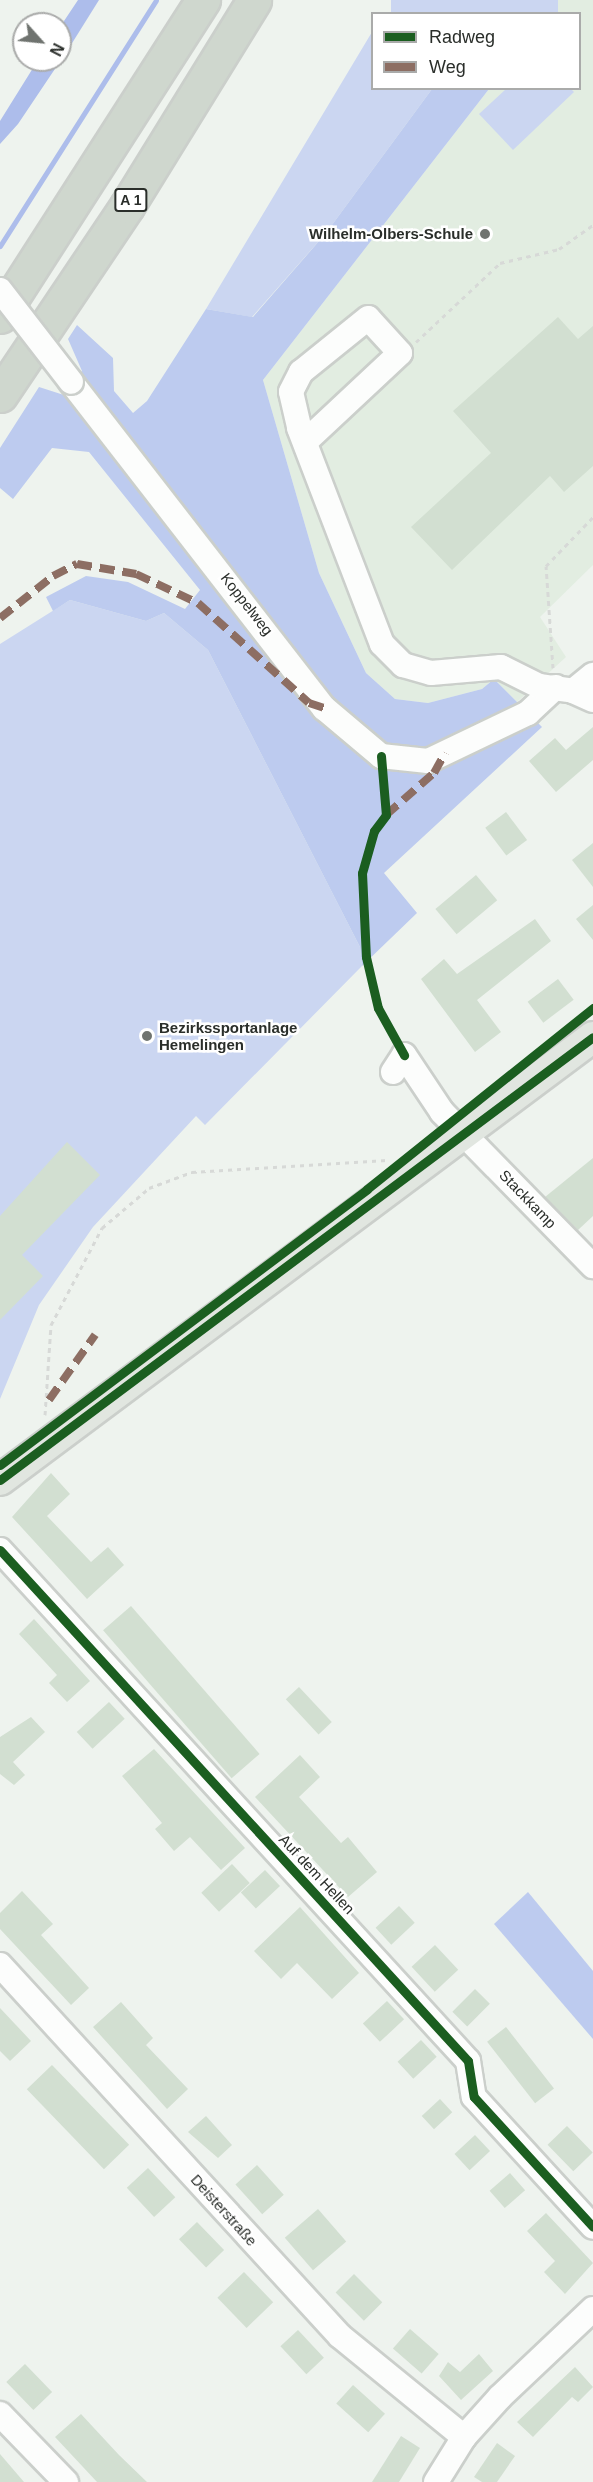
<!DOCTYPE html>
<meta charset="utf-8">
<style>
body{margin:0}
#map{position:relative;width:593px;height:2482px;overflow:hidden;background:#eef3ee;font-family:Arial,sans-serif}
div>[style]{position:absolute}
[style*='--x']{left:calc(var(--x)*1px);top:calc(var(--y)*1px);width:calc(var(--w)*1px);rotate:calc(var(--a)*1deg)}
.built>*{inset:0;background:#e2ede1}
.green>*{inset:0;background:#cbd6f1;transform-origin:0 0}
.forest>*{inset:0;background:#bdcbef}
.water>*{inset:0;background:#adbdeb}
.stream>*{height:5px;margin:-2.5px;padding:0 2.5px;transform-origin:2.5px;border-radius:2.5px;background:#adbdeb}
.building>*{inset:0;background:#d2dfd1;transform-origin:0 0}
.path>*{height:3px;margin-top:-1.5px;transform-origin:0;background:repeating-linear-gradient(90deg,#d7d9d7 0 4.5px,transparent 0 9px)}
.roads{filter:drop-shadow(2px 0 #cbcfcb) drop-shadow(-2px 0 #cbcfcb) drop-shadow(0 2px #cbcfcb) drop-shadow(0 -2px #cbcfcb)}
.minor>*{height:24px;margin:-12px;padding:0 12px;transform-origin:12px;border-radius:12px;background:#fcfdfc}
.major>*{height:30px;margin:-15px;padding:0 15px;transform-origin:15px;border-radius:15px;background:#e1e6e0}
.highway>*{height:33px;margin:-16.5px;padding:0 16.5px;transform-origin:16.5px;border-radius:16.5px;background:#cfd7ce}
.bridges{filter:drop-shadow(2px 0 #cbcfcb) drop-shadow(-2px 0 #cbcfcb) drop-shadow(0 2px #cbcfcb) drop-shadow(0 -2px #cbcfcb)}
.minor-bridge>*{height:24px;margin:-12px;padding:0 12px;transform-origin:12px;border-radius:12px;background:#fcfdfc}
.quiet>*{height:8px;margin-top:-4px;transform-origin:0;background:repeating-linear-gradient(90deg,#8d6e63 0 15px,transparent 0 23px)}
.cycleway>*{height:9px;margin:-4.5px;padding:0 4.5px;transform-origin:4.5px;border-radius:4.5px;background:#1b5e20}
.dots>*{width:16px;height:16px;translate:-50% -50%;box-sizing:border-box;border:3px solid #fff;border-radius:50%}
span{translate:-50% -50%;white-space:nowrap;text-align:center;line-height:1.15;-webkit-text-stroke:5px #fff;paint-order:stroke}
.shield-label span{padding:2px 4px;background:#fff;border:2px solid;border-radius:4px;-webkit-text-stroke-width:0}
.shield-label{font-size:14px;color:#2a2e2a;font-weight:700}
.poi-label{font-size:15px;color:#2a2e2a;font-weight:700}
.right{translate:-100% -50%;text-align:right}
.left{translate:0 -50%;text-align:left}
.street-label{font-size:15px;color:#2a2e2a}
.legend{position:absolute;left:371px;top:12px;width:210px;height:78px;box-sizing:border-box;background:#fff;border:2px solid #aaabaa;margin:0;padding:8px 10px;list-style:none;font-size:18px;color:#2a2e2a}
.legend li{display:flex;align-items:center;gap:12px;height:30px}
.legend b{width:30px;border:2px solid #aaabaa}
.north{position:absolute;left:12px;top:12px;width:60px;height:60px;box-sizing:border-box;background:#fff;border:2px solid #aaabaa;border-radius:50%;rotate:117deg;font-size:16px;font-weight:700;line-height:24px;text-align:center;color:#2a2e2a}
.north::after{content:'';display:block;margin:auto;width:21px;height:27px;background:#6f736f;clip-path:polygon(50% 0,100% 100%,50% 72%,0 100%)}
</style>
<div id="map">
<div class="built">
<i style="clip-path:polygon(558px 0,593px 0,593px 565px,540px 617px,566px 657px,517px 702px,494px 679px,482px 689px,428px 703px,395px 699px,366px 673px,319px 573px,263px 380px,489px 89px,580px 88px,580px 14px,548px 13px)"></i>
</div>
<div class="green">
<i style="left:391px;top:0;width:167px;height:15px"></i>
<i style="clip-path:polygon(372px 32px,372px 88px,432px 89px,326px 233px,252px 317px,206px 309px)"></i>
<i style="clip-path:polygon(506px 89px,571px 89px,574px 92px,513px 150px,479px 114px)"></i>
<i style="clip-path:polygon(70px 600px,146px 621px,164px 613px,208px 650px,360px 947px,362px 966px,205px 1125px,196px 1116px,93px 1227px,39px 1305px,0 1399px,0 644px)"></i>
</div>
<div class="forest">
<i style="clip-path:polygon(432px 89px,489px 89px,263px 380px,319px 573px,366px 673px,395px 699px,428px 703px,482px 689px,494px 679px,542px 727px,384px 873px,417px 913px,362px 966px,360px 947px,208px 650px,164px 613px,146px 621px,70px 600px,53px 611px,46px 597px,86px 576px,128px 582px,185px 609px,200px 590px,89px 452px,52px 448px,13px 499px,0 488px,0 448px,39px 387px,67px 396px,82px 371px,68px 339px,77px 325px,113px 358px,114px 391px,133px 413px,147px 401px,206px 309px,253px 317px,326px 233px)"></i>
<i style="clip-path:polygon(528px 1892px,593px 1971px,593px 2039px,494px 1924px)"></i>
</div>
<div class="water">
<i style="clip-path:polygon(78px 0,99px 0,69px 48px,18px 124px,0 144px,0 121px,38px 60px,60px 60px,60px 27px)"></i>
</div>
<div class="stream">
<i style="--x:0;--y:246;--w:291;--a:-57.6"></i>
</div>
<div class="building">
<i style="clip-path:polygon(558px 317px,578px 339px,593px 326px,593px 466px,564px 492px,550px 476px,452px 570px,411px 527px,491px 453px,453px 411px)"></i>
<i style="clip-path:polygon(593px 727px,593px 760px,556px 792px,529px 761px,555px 738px,566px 750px)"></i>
<i style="left:506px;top:812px;width:35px;height:26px;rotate:53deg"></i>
<i style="clip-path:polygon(593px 843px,593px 887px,572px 860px)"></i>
<i style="left:476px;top:875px;width:33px;height:53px;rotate:50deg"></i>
<i style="clip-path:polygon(593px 905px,593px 940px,576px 919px)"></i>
<i style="clip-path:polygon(535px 919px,551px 941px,477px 1000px,501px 1032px,475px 1052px,421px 979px,444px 959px,457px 974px)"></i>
<i style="left:558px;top:979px;width:26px;height:38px;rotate:53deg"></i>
<i style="clip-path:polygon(67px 1142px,100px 1175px,22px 1255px,43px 1276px,0 1320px,0 1216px)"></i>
<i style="clip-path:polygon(593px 1158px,593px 1216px,578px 1230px,545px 1197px)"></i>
<i style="clip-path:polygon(51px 1473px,70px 1494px,47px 1516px,91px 1562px,108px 1547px,124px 1565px,87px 1599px,12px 1517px)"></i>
<i style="left:131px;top:1606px;width:196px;height:37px;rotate:49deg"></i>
<i style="clip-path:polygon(34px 1619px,90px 1681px,67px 1702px,49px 1683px,57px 1675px,19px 1634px)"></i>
<i style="left:299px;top:1687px;width:48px;height:18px;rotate:47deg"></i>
<i style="left:109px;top:1702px;width:23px;height:44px;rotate:47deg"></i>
<i style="clip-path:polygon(31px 1717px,45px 1732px,13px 1762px,25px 1775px,14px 1785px,0 1774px,0 1737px)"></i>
<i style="clip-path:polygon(154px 1749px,245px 1848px,221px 1870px,190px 1837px,174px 1851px,155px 1829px,162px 1823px,122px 1776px)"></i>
<i style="clip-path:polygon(300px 1755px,320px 1777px,299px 1797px,341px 1843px,348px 1837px,377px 1872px,348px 1897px,255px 1797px)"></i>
<i style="left:232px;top:1864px;width:26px;height:42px;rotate:47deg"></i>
<i style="left:265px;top:1870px;width:22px;height:33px;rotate:47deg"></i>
<i style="clip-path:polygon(22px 1891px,53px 1924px,41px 1935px,89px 1988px,71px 2005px,0 1929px,0 1913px)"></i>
<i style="left:399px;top:1906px;width:23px;height:32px;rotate:47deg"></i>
<i style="clip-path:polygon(300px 1907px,359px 1973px,332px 1999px,297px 1963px,281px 1979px,254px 1951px)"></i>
<i style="left:435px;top:1945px;width:34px;height:32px;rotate:47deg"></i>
<i style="left:475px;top:1989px;width:21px;height:32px;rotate:45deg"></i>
<i style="left:387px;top:2001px;width:25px;height:33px;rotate:47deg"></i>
<i style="clip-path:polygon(121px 2002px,153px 2038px,146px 2045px,188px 2089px,167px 2109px,93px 2027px)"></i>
<i style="clip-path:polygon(0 2008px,31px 2041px,10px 2061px,0 2051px)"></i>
<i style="left:506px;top:2027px;width:78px;height:24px;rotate:52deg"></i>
<i style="left:421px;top:2040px;width:23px;height:32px;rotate:47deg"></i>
<i style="left:52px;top:2065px;width:111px;height:35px;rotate:46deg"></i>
<i style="left:440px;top:2099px;width:18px;height:25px;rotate:47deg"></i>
<i style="clip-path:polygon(206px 2116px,232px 2145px,218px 2158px,188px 2132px)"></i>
<i style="left:567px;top:2126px;width:37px;height:27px;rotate:46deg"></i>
<i style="left:475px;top:2135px;width:22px;height:28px;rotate:47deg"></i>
<i style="left:257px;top:2165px;width:40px;height:29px;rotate:48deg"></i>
<i style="left:148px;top:2168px;width:40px;height:29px;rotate:47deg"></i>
<i style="left:510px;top:2173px;width:23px;height:27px;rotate:49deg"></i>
<i style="left:318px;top:2209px;width:43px;height:44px;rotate:49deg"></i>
<i style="clip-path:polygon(546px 2213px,593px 2263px,565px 2294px,544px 2272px,555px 2261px,527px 2231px)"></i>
<i style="left:197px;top:2222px;width:39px;height:25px;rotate:46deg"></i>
<i style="left:244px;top:2272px;width:42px;height:37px;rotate:46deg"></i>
<i style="left:354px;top:2274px;width:40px;height:26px;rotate:45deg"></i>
<i style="left:410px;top:2329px;width:38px;height:26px;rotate:41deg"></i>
<i style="left:298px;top:2330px;width:38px;height:24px;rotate:47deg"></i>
<i style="clip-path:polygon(479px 2354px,493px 2371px,461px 2400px,439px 2376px,448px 2362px,460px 2372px)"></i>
<i style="left:25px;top:2364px;width:39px;height:26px;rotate:46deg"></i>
<i style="clip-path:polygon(575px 2367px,593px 2387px,578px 2402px,572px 2397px,533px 2437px,517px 2422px)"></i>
<i style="left:353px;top:2385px;width:43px;height:25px;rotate:42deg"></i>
<i style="clip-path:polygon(81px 2414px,119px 2455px,147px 2482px,97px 2482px,55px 2437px)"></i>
<i style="clip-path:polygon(401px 2436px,420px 2448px,399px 2482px,372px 2482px)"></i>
<i style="clip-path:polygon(497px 2443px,515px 2456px,497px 2482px,482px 2482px,474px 2477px)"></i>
<i style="clip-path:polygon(0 2454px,24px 2482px,0 2482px)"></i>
</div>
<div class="path">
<i style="--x:416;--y:342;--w:115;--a:-43.2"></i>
<i style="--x:500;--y:263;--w:61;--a:-13.3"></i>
<i style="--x:559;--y:249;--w:42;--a:-35.2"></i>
<i style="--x:553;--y:668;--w:102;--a:-93.9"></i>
<i style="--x:546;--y:566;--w:68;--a:-46.2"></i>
<i style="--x:585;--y:1014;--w:10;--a:-37"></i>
<i style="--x:45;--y:1415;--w:90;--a:-86.2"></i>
<i style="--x:51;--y:1325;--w:110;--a:-62.3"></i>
<i style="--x:102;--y:1228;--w:62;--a:-40.4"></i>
<i style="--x:149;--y:1188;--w:46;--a:-20.4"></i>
<i style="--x:192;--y:1172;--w:195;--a:-3.5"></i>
</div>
<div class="roads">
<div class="minor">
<i style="--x:71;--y:382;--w:413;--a:52.2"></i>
<i style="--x:324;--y:708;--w:75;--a:40.1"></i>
<i style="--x:381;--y:756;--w:47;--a:6.1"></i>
<i style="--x:428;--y:761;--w:111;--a:-25.6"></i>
<i style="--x:528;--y:713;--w:38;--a:-43"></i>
<i style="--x:305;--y:442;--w:130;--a:-43.1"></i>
<i style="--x:400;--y:353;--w:47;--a:-132.4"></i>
<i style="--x:368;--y:318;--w:86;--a:141.1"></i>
<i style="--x:301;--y:372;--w:22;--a:117"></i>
<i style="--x:291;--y:392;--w:37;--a:77"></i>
<i style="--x:299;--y:428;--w:231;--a:69"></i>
<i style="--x:382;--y:644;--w:30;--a:45"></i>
<i style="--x:403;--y:665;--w:29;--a:16"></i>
<i style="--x:431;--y:673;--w:70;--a:-4.9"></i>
<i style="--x:501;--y:667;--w:42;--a:26.6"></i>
<i style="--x:539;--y:686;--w:34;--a:8"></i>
<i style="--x:573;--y:691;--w:22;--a:24"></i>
<i style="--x:573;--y:691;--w:26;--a:-39"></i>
<i style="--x:393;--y:1072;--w:20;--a:-57"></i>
<i style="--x:404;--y:1055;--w:69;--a:56.3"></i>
<i style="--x:442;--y:1112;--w:216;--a:45.6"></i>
<i style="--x:0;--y:1550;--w:693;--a:47.51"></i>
<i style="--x:468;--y:2061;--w:36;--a:81"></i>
<i style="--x:474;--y:2097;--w:176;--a:47.5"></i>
<i style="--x:0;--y:1965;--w:503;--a:47.5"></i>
<i style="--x:340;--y:2336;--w:160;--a:39.2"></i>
<i style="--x:0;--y:2414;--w:95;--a:45.9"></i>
<i style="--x:436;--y:2482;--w:53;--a:-58.1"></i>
<i style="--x:464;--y:2437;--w:54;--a:-48"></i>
<i style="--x:500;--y:2397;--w:128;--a:-43.4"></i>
</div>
<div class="major">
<i style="--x:0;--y:1480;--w:740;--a:-36.76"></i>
</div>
<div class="highway">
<i style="--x:0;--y:316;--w:376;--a:-57.3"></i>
<i style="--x:0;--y:395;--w:228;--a:-56.1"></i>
<i style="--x:127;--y:206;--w:242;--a:-58.3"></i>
</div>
</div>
<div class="bridges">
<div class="minor-bridge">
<i style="--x:0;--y:290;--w:116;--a:52.3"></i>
</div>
</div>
<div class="quiet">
<i style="--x:0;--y:618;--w:68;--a:-38.4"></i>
<i style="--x:53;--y:576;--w:27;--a:-27"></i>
<i style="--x:77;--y:564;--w:60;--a:9.6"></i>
<i style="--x:136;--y:574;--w:68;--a:25.1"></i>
<i style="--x:198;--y:603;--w:149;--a:42"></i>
<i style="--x:309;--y:703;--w:16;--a:18"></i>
<i style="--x:386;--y:815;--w:64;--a:-41.2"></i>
<i style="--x:434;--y:773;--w:23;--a:-61"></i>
<i style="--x:49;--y:1400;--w:80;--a:-54.7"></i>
</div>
<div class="cycleway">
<i style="--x:381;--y:756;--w:59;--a:85.2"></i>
<i style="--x:386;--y:815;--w:20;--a:127"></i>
<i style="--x:374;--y:831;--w:44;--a:105.9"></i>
<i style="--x:362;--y:873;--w:84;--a:87.3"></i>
<i style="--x:366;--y:957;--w:52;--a:76.8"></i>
<i style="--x:378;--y:1008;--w:54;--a:61"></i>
<i style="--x:0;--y:1465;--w:459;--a:-36.9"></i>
<i style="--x:367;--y:1189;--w:290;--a:-38.7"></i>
<i style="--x:0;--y:1480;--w:740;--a:-36.76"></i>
<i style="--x:0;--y:1550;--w:693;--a:47.51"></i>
<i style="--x:468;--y:2061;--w:36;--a:81"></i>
<i style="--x:474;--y:2097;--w:176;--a:47.5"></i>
</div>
<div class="dots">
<i style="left:485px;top:234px;background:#6f736f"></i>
<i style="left:147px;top:1036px;background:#6f736f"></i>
</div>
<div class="shield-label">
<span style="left:131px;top:200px">A 1</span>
</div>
<div class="poi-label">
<span class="right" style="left:473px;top:234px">Wilhelm-Olbers-Schule</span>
<span class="left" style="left:159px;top:1036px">Bezirkssportanlage<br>Hemelingen</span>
</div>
<div class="street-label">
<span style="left:247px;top:604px;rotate:52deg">Koppelweg</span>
<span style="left:528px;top:1199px;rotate:46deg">Stackkamp</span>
<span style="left:317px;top:1874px;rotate:47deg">Auf dem Hellen</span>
<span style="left:224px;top:2210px;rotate:48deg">Deisterstraße</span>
</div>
<ul class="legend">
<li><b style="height:8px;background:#1b5e20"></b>Radweg</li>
<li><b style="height:8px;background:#8d6e63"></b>Weg</li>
</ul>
<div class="north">N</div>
</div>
